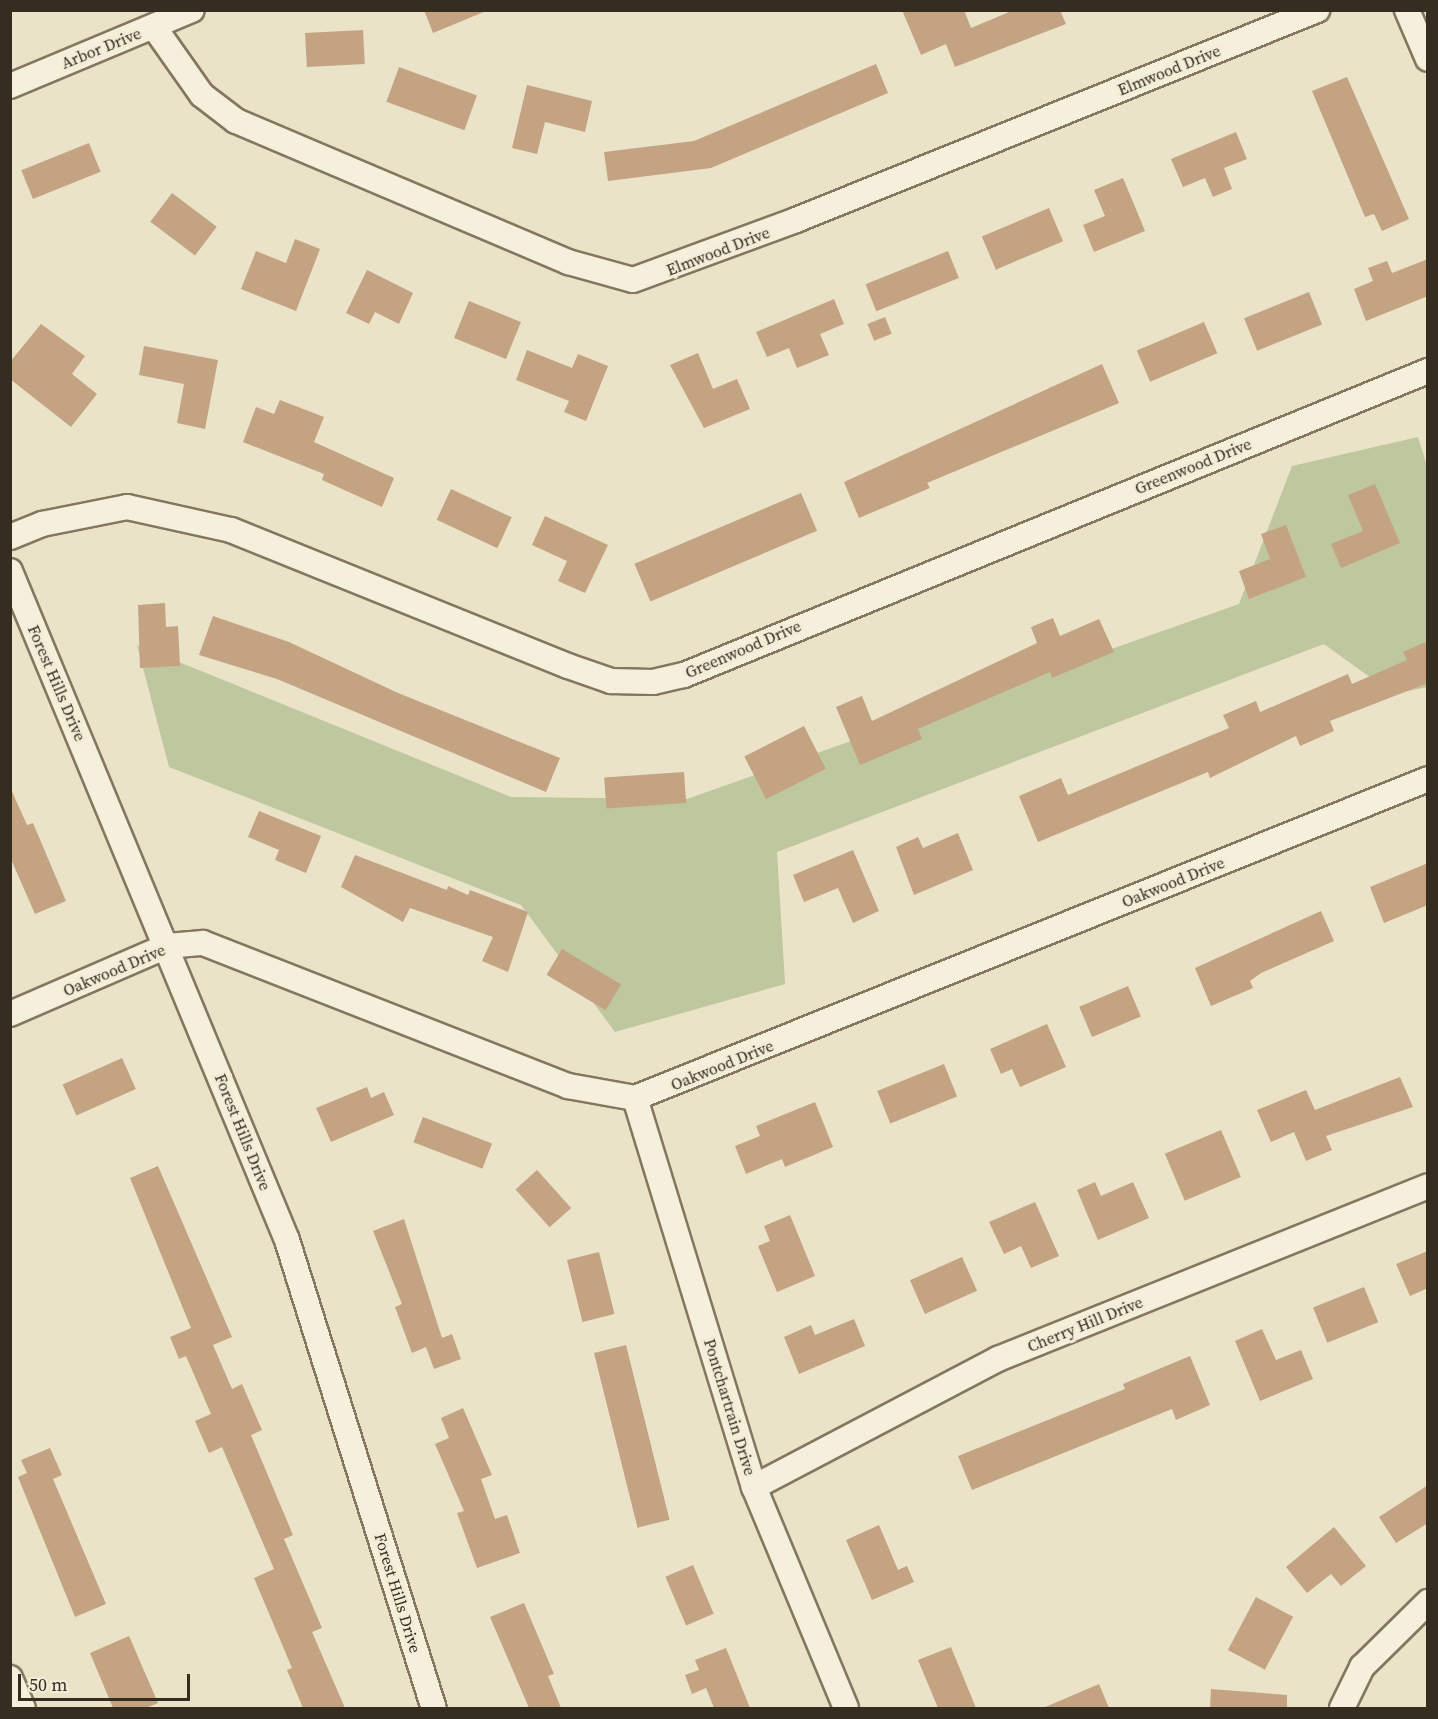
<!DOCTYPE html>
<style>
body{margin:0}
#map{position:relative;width:1438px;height:1719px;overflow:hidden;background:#eae3c8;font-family:"Source Serif 4",serif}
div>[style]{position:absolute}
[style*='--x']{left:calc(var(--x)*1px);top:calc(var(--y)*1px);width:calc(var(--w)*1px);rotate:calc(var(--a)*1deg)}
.green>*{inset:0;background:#bec79d}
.building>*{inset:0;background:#c4a382;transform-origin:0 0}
.roads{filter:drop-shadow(2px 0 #84765f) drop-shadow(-2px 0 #84765f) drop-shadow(0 2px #84765f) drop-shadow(0 -2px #84765f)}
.minor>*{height:24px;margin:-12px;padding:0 12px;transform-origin:12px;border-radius:12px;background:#f5f0db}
span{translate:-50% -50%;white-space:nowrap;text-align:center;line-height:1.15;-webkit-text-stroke:6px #f2edd7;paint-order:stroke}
.street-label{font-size:16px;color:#362d21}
.frame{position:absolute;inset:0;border:12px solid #362d21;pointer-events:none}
.scale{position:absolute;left:18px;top:1674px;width:172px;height:27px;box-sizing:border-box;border:3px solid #362d21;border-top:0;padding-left:8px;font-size:18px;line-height:21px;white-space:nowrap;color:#362d21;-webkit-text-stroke:4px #f2edd7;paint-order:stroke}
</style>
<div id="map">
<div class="green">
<i style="clip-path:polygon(1418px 437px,1427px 466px,1427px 687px,1393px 694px,1324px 644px,777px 852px,785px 984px,615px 1032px,521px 905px,169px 767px,137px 645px,511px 797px,687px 799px,1239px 604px,1292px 466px)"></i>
</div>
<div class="building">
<i style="clip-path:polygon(424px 10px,486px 10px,486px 11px,433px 33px)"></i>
<i style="clip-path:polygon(902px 10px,964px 10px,971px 28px,1014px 10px,1060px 10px,1066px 24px,955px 67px,946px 44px,921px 55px)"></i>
<i style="left:363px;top:30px;width:34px;height:58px;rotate:87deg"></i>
<i style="clip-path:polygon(876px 64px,888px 93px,711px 168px,608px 181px,604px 152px,694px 141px)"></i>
<i style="left:399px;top:67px;width:83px;height:37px;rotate:20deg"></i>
<i style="clip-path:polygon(1347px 77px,1409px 219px,1382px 231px,1374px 214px,1365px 217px,1312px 91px)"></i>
<i style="clip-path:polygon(527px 85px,592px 101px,585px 132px,545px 122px,537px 154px,512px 148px)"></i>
<i style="clip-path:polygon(1236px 132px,1247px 159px,1224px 168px,1232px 189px,1213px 197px,1205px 178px,1183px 187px,1171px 159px)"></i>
<i style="left:89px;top:143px;width:31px;height:73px;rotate:68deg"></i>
<i style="clip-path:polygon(1123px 178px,1145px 231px,1094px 252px,1083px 225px,1105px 216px,1094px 190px)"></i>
<i style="left:172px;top:193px;width:56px;height:36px;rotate:37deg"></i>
<i style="left:1049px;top:208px;width:36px;height:73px;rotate:67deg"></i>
<i style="clip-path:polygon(295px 239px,320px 249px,296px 311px,241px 289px,256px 251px,286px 263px)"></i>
<i style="left:948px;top:251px;width:29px;height:89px;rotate:68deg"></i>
<i style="clip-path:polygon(1428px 259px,1428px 296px,1366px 321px,1354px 289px,1373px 281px,1368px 268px,1387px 261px,1392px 273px)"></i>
<i style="clip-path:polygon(367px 270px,413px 293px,399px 324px,375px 312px,369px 324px,346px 313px)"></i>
<i style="left:1309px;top:292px;width:35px;height:70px;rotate:68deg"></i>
<i style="clip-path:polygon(834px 299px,844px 324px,820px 334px,829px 355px,797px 368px,789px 348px,767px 357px,756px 332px)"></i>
<i style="left:469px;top:301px;width:56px;height:40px;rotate:22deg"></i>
<i style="left:885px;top:317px;width:18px;height:19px;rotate:68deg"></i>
<i style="left:1204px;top:322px;width:34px;height:73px;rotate:67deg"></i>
<i style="clip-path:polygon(41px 324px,85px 356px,72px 374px,97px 394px,71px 427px,10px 379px,10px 362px)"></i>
<i style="clip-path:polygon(144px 346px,218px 360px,205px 429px,177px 423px,184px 384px,139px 375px)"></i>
<i style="clip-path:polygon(527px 350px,572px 368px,578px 354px,608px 366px,586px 421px,564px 412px,569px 401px,516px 380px)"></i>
<i style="clip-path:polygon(698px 353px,713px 389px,737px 379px,750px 409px,704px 428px,670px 365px)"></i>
<i style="clip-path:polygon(1102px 364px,1119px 403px,927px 483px,930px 488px,859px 518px,844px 482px)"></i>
<i style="clip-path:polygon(280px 400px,324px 417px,314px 442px,394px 478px,382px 507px,322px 480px,324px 474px,243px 442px,256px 407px,274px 414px)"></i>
<i style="clip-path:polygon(1375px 484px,1400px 543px,1341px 568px,1331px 544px,1363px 531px,1348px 495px)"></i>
<i style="left:451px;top:489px;width:67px;height:34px;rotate:25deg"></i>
<i style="left:801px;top:493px;width:41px;height:181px;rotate:67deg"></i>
<i style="clip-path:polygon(545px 516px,608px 545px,585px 593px,558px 581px,567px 561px,532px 545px)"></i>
<i style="clip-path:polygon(1286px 525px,1306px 577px,1249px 599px,1239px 571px,1270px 559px,1261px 534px)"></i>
<i style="clip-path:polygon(165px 603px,166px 627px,178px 626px,180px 666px,140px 668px,138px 605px)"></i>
<i style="clip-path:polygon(213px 616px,289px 642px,398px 693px,560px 758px,546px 792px,277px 679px,199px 655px)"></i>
<i style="clip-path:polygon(1053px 618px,1060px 636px,1099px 619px,1114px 652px,1052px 678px,1050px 672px,918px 729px,922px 739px,860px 765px,836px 707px,862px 696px,872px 721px,1037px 643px,1031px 627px)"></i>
<i style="clip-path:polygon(1428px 641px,1428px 683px,1330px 721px,1334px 731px,1300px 746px,1296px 736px,1210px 778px,1208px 772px,1038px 842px,1019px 796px,1061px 778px,1068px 795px,1229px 728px,1223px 715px,1256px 701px,1260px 712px,1348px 674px,1352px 684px,1407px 660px,1403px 652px)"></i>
<i style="left:804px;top:726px;width:48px;height:67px;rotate:63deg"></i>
<i style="left:684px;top:772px;width:31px;height:80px;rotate:86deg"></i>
<i style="clip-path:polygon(10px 787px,27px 825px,33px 823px,66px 901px,35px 914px,10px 857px)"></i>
<i style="clip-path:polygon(259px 811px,321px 836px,306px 873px,275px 860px,279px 850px,248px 837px)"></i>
<i style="clip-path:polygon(958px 833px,973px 870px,914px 895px,896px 847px,918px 837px,923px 848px)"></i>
<i style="clip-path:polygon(853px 850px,879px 911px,853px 923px,838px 888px,804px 902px,793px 875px)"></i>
<i style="clip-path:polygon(355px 855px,447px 890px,448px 886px,468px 895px,470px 890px,528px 912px,508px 972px,482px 961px,493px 937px,410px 908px,403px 922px,341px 887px)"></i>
<i style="clip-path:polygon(1428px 863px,1428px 905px,1384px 923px,1370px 887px)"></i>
<i style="clip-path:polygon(1321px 911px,1334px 941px,1261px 973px,1250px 981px,1253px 988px,1211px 1006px,1195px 968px)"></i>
<i style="left:562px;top:949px;width:69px;height:30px;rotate:31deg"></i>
<i style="left:1128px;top:986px;width:33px;height:53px;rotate:67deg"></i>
<i style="clip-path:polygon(1047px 1024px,1066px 1067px,1020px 1087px,1012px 1069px,1001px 1074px,990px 1049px)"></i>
<i style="left:122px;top:1058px;width:34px;height:65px;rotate:66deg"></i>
<i style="left:944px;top:1064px;width:35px;height:72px;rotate:68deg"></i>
<i style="clip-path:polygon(1400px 1077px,1413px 1107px,1326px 1136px,1332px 1150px,1306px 1161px,1294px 1132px,1271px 1142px,1257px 1110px,1306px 1090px,1315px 1110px)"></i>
<i style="clip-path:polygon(367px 1087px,371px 1098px,384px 1092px,394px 1115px,331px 1142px,316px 1108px)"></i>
<i style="clip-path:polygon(815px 1102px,833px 1147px,785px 1167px,782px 1159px,746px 1174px,735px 1146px,760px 1136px,756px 1126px)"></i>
<i style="left:423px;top:1117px;width:74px;height:27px;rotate:21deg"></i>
<i style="left:1221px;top:1130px;width:51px;height:61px;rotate:67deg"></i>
<i style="clip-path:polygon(158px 1166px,232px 1337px,213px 1345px,232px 1389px,242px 1384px,262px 1430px,251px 1435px,293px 1535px,284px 1539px,322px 1628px,312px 1632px,345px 1708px,303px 1708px,287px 1670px,292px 1668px,254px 1578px,274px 1569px,222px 1447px,209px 1453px,195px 1421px,211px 1414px,186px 1356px,179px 1359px,170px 1337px,191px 1328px,130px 1178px)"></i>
<i style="left:537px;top:1170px;width:51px;height:29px;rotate:48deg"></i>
<i style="clip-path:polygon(1095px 1182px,1101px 1196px,1133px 1182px,1149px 1218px,1098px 1240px,1077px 1190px)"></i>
<i style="clip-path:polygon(1035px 1202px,1059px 1256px,1031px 1268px,1021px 1246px,1004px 1254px,989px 1222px)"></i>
<i style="clip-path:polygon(790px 1215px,815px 1276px,777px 1292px,758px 1246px,770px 1241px,764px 1226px)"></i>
<i style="clip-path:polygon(404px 1219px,442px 1338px,452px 1334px,461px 1359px,434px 1369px,426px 1347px,412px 1353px,395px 1307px,402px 1304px,373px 1231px)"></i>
<i style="clip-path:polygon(1428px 1251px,1428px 1288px,1410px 1296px,1396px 1264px)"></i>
<i style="left:599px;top:1252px;width:64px;height:33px;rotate:76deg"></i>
<i style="left:962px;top:1257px;width:37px;height:57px;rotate:66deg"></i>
<i style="left:1364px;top:1287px;width:38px;height:55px;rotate:68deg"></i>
<i style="clip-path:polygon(854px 1319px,865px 1346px,799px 1374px,784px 1337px,811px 1325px,815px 1335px)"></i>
<i style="clip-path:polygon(1262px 1329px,1276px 1360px,1301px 1350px,1313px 1379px,1260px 1401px,1235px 1341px)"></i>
<i style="left:626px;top:1345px;width:180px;height:33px;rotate:76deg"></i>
<i style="clip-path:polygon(1190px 1356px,1210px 1405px,1176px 1420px,1172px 1409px,972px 1490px,958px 1456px,1125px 1389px,1123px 1384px)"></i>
<i style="clip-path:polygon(463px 1408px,492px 1475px,481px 1479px,495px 1519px,507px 1515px,520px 1553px,477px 1568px,457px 1513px,464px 1511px,435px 1444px,449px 1438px,441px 1418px)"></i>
<i style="clip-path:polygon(50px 1448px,62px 1475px,53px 1479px,106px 1604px,75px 1617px,18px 1477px,27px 1473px,21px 1460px)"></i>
<i style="clip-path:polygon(1428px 1485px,1428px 1523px,1396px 1543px,1379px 1517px)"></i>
<i style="clip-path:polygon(879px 1525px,898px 1570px,907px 1566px,914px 1582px,872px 1600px,846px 1540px)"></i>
<i style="clip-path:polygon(1334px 1527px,1366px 1566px,1341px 1586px,1331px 1574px,1307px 1593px,1286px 1567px)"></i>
<i style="left:693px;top:1565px;width:53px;height:30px;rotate:67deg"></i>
<i style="left:1256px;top:1597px;width:42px;height:60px;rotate:28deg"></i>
<i style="clip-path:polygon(524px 1603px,554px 1674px,548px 1676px,561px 1708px,529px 1708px,490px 1617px)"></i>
<i style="clip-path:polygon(129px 1636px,158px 1703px,146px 1708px,113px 1708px,90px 1653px)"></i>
<i style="clip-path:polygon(951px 1647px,976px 1708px,938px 1708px,918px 1660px)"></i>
<i style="clip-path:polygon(726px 1648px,750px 1708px,714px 1708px,706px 1688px,692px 1694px,685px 1675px,699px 1670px,695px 1660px)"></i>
<i style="clip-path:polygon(1099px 1684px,1109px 1708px,1043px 1708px)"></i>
<i style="clip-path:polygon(1211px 1689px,1287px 1695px,1287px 1708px,1210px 1708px)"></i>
</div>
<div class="roads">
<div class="minor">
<i style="--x:1407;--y:10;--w:53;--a:66.8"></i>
<i style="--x:154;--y:27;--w:83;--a:54.8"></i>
<i style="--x:202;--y:95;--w:43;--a:37.4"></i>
<i style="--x:236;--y:121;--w:361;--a:23"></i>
<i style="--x:568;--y:262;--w:67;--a:15.5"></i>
<i style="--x:633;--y:280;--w:174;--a:-20.2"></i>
<i style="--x:796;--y:220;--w:562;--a:-21.95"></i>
<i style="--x:10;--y:86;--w:197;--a:-22.7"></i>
<i style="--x:10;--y:537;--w:35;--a:-22"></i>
<i style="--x:42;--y:524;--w:87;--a:-11.3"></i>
<i style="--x:127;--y:507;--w:107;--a:12.5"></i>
<i style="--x:231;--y:530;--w:363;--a:22"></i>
<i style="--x:568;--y:666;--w:46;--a:19.2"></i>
<i style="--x:611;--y:681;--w:42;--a:1.4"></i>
<i style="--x:653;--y:682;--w:32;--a:-13"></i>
<i style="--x:684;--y:675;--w:804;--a:-22.23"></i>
<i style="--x:10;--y:571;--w:724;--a:67.51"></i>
<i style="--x:287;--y:1240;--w:491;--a:72.6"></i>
<i style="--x:10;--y:1014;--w:171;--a:-23.4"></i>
<i style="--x:167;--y:946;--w:36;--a:-5"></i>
<i style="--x:203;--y:943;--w:392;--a:21.4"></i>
<i style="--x:568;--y:1086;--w:68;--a:10.2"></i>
<i style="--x:635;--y:1098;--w:855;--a:-21.91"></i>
<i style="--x:635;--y:1098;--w:407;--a:73"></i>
<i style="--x:754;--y:1487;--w:239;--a:67.4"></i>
<i style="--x:754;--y:1487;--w:276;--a:-27.7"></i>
<i style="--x:998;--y:1359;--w:463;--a:-21.9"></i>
<i style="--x:10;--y:1678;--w:33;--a:67"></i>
<i style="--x:1342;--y:1708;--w:46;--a:-64"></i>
<i style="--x:1362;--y:1667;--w:93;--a:-44.6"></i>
</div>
</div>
<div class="street-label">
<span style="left:101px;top:48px;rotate:-22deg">Arbor Drive</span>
<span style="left:1169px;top:70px;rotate:-22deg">Elmwood Drive</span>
<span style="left:718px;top:251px;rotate:-21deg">Elmwood Drive</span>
<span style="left:1193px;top:466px;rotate:-22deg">Greenwood Drive</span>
<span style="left:743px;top:649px;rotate:-23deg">Greenwood Drive</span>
<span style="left:57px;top:683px;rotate:67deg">Forest Hills Drive</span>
<span style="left:1173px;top:882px;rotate:-22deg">Oakwood Drive</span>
<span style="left:114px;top:970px;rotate:-23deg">Oakwood Drive</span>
<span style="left:722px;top:1065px;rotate:-22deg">Oakwood Drive</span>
<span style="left:243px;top:1132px;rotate:68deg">Forest Hills Drive</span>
<span style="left:1085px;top:1324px;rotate:-22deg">Cherry Hill Drive</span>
<span style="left:730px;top:1407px;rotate:73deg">Pontchartrain Drive</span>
<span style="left:398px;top:1593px;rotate:73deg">Forest Hills Drive</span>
</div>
<div class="frame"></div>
<div class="scale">50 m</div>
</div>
